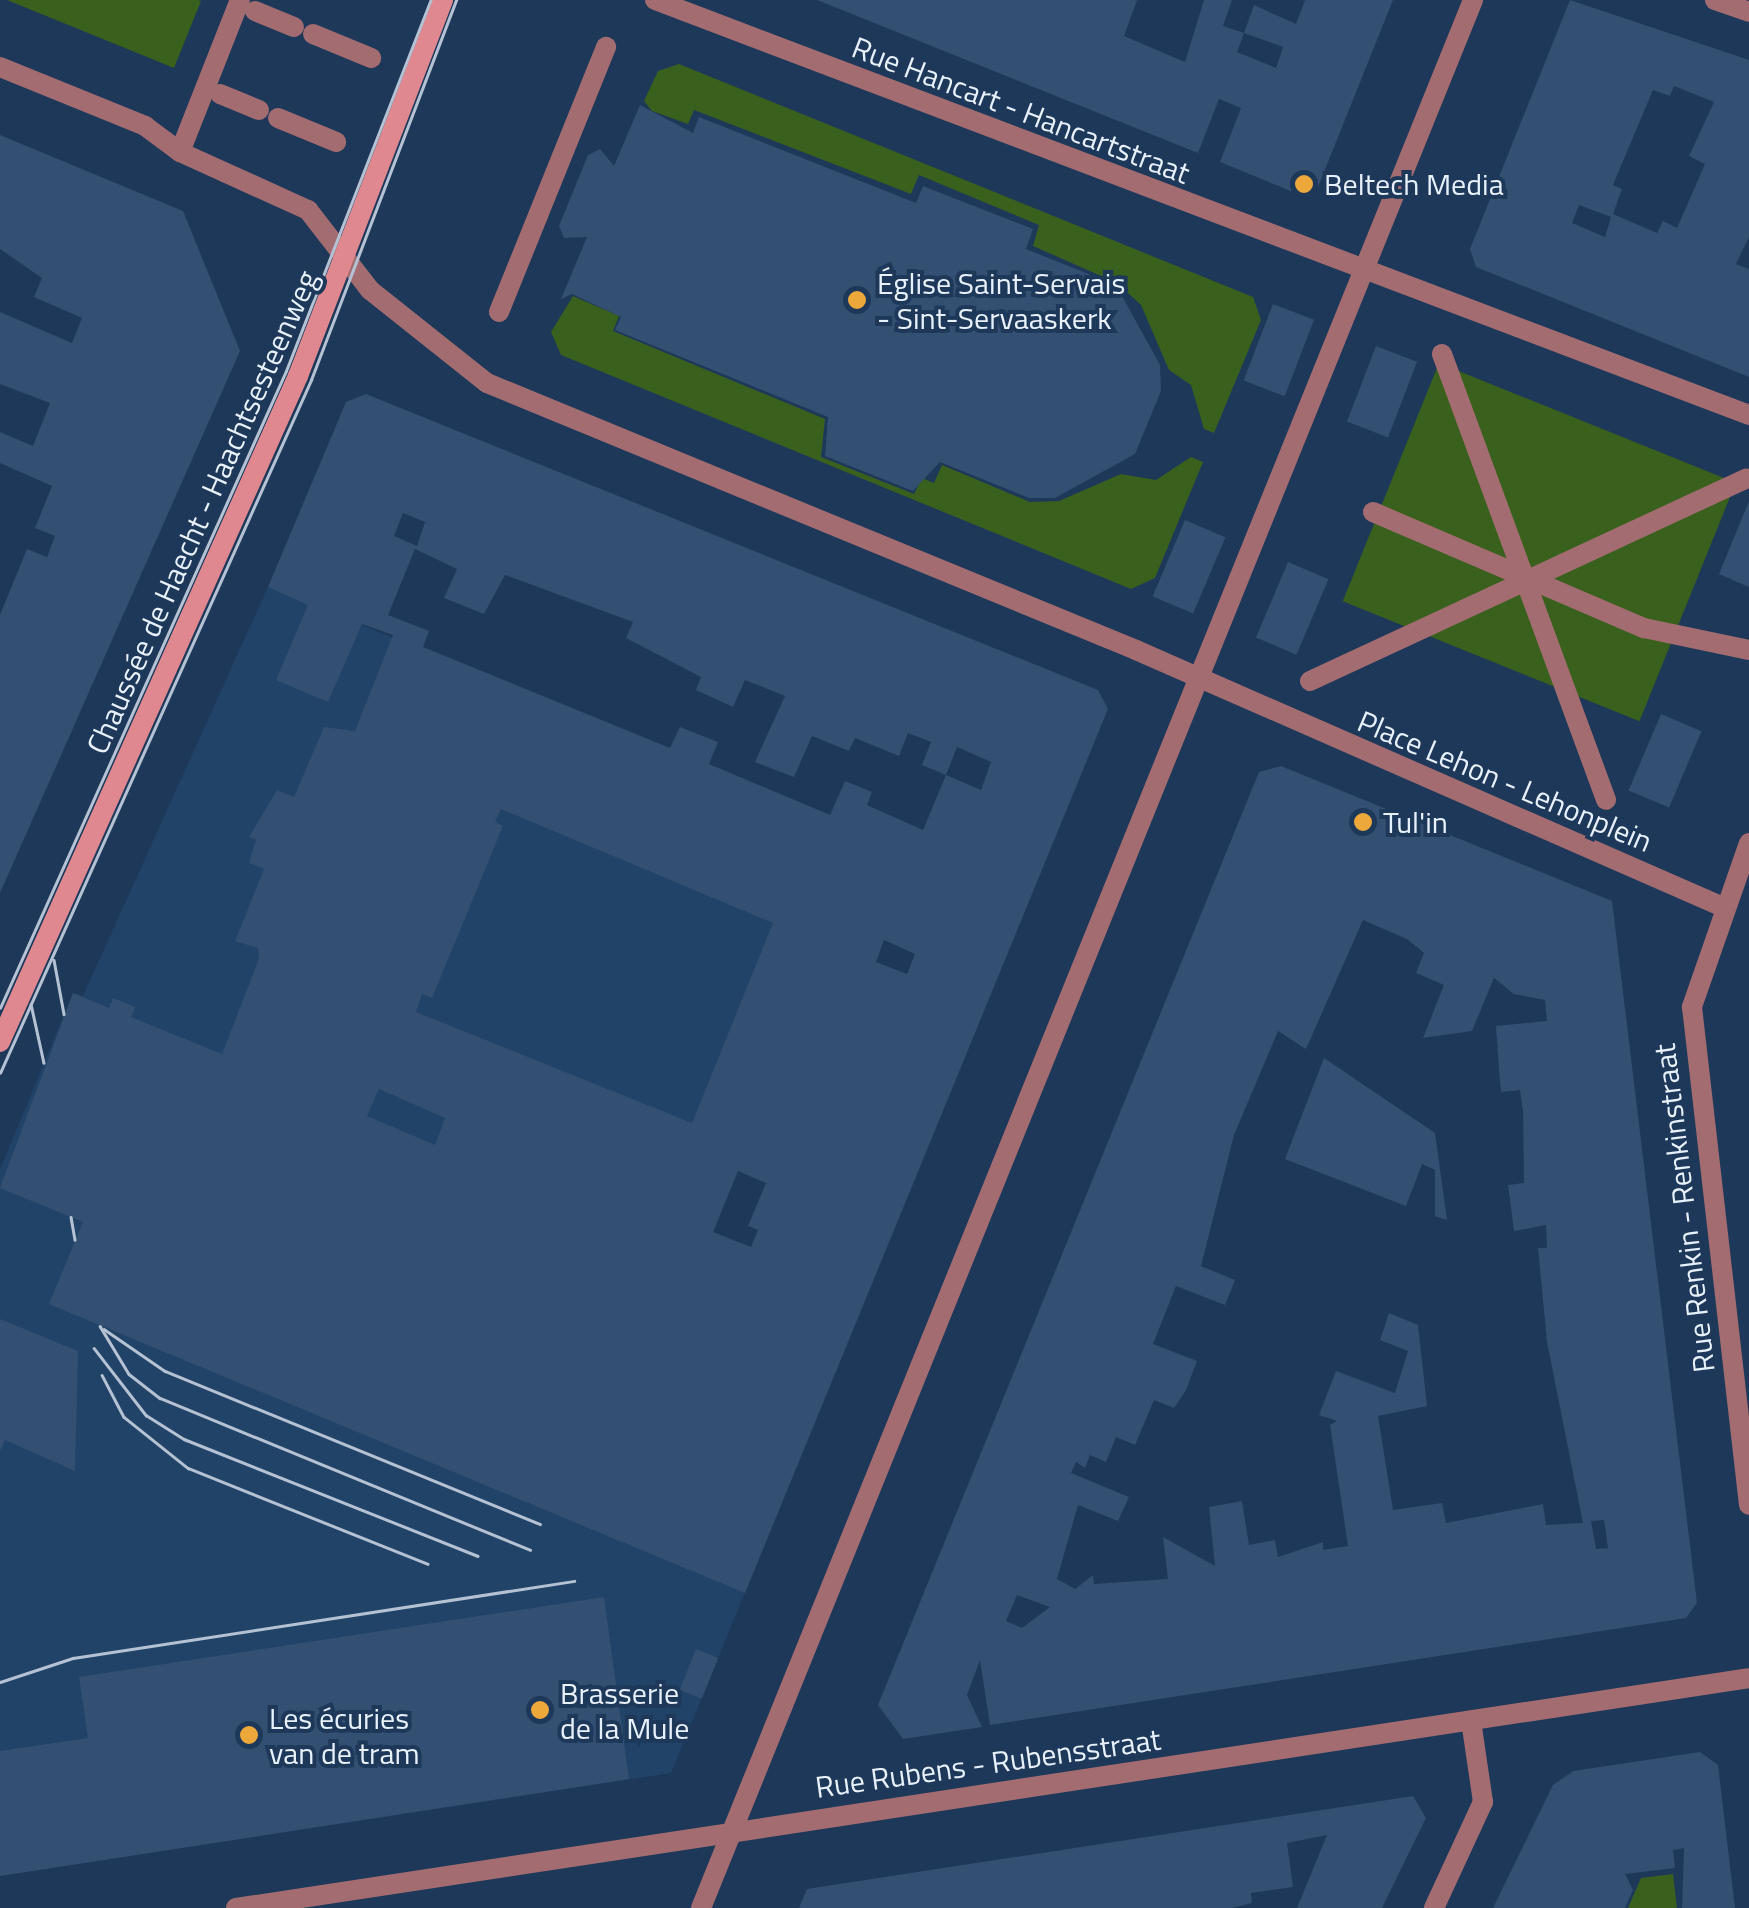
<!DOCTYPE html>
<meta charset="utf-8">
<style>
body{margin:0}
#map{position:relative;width:1749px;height:1908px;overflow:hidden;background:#1d3859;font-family:"Titillium Web",sans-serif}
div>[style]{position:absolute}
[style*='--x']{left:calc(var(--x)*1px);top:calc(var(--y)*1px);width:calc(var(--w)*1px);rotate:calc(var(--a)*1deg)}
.built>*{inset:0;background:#224368}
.green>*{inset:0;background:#3a601e;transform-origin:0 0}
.building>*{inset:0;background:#334f71;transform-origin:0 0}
.street>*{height:20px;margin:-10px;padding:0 10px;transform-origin:10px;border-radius:10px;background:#a36c70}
.secondary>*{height:20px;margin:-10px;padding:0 10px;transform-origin:10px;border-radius:10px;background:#df8890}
.tram>*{height:2.5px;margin:-1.25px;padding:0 1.25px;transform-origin:1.25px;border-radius:1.25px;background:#b4c2d3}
.dots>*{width:28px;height:28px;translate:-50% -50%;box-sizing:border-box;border:5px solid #1d3859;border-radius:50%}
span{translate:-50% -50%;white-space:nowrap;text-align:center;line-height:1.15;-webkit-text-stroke:8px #1d3859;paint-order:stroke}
.street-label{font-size:30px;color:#e7f1fd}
.poi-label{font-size:30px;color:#e7f1fd}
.left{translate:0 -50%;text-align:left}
</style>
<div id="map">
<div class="built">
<i style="clip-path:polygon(268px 587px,873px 832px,704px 1255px,856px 1320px,671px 1773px,0 1876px,0 1170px,73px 993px,83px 996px)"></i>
</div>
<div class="green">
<i style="clip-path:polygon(7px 0,198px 0,201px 1px,174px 68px)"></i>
<i style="clip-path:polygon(679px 64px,1253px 297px,1261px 320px,1214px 433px,1204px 429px,1191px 385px,1169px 370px,1141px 305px,1117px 283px,1033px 246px,1039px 225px,919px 175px,911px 194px,694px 110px,688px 124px,652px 111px,644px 101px,658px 71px)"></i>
<i style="clip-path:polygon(573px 296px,619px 316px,613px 331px,825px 419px,821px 457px,914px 494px,922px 478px,934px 483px,942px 465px,1030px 502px,1059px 501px,1121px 474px,1156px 480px,1191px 457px,1203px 462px,1155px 578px,1131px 589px,561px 355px,551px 332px)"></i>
<i style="left:1439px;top:363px;width:320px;height:257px;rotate:22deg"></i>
<i style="clip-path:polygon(1673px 1874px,1677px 1908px,1628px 1908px,1641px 1878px)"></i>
</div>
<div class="building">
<i style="clip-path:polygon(817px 0,1137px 0,1124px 36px,1185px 62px,1204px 0,1232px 0,1223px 26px,1244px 33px,1237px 52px,1276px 68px,1283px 47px,1244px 33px,1254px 5px,1296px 24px,1305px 0,1393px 0,1318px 187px,1298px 194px,1220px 162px,1241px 108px,1219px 99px,1198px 153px)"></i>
<i style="clip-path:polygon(evenodd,1570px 0,1749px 60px,1749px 237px,1736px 264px,1749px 269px,1749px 377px,1476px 267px,1470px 249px,1570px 0,1674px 86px,1714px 102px,1689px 156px,1705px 164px,1677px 228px,1663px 221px,1657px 233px,1613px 214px,1622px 189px,1613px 185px,1653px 90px,1670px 96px,1674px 86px,1570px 0,1579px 205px,1611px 217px,1605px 237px,1572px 223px,1579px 205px)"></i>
<i style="clip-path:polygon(640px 105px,693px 133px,699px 117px,916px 203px,923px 186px,1033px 229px,1026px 249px,1116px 285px,1160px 365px,1161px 391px,1135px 454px,1055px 498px,1029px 498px,940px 462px,913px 491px,825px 456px,828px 417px,615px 330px,621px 317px,572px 294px,561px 299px,587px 237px,564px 238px,559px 226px,588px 155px,600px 149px,614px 166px)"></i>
<i style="clip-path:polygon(0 135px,183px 211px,240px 351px,0 893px,0 615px,27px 549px,47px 557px,55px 536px,35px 528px,52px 486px,0 463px,0 432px,33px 446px,50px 403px,0 384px,0 312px,72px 343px,82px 318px,34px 297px,42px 278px,0 249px)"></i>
<i style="left:1273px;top:304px;width:44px;height:82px;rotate:21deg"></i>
<i style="left:1376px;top:346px;width:44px;height:81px;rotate:21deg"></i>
<i style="clip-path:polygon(evenodd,366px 394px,1098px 690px,1108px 709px,745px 1593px,49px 1304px,83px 1222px,0 1188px,73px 993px,109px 1008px,113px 998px,135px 1007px,131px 1017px,222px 1054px,259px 959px,258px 948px,235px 941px,264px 869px,249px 863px,256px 840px,249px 837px,277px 790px,294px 797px,324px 727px,355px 731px,393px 635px,362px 624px,328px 702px,276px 680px,308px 605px,268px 587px,346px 402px,366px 394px,403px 513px,425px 522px,417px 546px,394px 536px,403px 513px,366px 394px,415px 549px,457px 569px,444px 598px,484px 614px,505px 575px,633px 622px,626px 638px,701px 677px,696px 690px,733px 707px,745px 680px,785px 696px,755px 762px,794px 777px,812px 736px,849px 751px,855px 738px,899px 756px,908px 733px,931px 742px,922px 765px,946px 775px,957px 747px,991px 762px,981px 790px,946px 775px,923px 830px,867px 805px,872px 792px,845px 781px,830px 815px,709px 764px,718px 742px,680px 727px,670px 748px,423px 647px,429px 631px,388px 615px,415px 549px,366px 394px,501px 809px,773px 923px,692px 1123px,416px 1012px,422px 994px,432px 998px,503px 826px,495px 822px,501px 809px,366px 394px,884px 940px,915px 954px,907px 974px,876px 962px,884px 940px,366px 394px,379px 1089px,445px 1118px,435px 1145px,367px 1116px,379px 1089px,366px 394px,738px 1171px,766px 1183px,748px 1226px,758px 1230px,751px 1247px,713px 1232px,738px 1171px)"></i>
<i style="clip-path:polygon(1749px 501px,1749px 587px,1719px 574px)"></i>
<i style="left:1185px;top:520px;width:44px;height:83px;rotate:23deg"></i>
<i style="left:1288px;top:562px;width:44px;height:82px;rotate:23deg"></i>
<i style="left:1661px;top:714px;width:44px;height:83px;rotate:23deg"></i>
<i style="clip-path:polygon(evenodd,1281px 766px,1612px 901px,1697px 1603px,1686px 1618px,990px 1725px,980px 1660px,967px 1695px,982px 1727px,903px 1739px,878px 1705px,1259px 772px,1281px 766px,1363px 920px,1407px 939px,1424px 953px,1416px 973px,1444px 985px,1423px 1038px,1472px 1031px,1494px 978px,1514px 994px,1545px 1000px,1547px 1021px,1496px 1026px,1499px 1070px,1501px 1092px,1520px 1090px,1523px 1111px,1524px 1183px,1508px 1185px,1514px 1231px,1546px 1225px,1547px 1248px,1538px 1248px,1547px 1342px,1583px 1523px,1546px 1525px,1543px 1504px,1446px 1523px,1442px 1503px,1393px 1510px,1378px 1416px,1427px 1406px,1418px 1325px,1389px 1313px,1380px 1340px,1408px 1351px,1395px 1393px,1336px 1371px,1319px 1415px,1337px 1421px,1330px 1425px,1348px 1546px,1323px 1550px,1323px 1542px,1278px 1557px,1275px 1540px,1249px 1545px,1242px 1501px,1209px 1507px,1215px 1566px,1163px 1537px,1168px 1579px,1094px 1584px,1093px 1575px,1075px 1589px,1057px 1579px,1078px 1505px,1118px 1521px,1129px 1497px,1071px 1473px,1076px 1462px,1085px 1468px,1090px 1455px,1106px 1462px,1116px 1437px,1135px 1445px,1154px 1400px,1174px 1408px,1186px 1390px,1197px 1361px,1153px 1344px,1176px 1286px,1225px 1305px,1235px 1280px,1201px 1266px,1234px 1135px,1278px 1031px,1306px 1049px,1363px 920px,1281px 766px,1604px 1520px,1608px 1548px,1596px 1549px,1591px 1521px,1604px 1520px,1281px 766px,1017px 1595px,1050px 1607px,1022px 1628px,1006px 1621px,1017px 1595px)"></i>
<i style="clip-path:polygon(1324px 1058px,1435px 1133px,1447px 1220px,1435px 1216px,1435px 1170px,1422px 1164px,1406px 1206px,1285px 1159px)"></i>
<i style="clip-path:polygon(0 1319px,78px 1351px,75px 1471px,5px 1440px,0 1451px)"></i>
<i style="clip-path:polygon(604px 1597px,629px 1779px,0 1876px,0 1751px,88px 1738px,79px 1677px)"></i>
<i style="left:696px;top:1649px;width:24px;height:44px;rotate:22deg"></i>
<i style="clip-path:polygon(1700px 1752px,1718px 1765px,1735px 1908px,1682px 1908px,1684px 1848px,1673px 1850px,1675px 1868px,1625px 1874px,1633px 1890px,1625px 1908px,1493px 1908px,1553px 1785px,1573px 1771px)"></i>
<i style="clip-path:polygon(1413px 1796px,1426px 1818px,1382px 1908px,1297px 1908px,1327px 1835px,1287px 1843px,1293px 1887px,1251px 1893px,1252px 1903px,1232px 1908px,799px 1908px,807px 1889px)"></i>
</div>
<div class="street">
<i style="--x:655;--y:0;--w:1170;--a:20.77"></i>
<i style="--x:1715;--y:0;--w:36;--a:19"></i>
<i style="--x:255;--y:11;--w:42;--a:22.3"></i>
<i style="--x:313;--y:34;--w:63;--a:22.5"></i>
<i style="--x:0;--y:67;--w:157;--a:22.1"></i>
<i style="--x:145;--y:126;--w:44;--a:36.6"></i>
<i style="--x:180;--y:152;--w:141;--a:24.4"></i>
<i style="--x:308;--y:210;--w:101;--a:52.2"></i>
<i style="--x:370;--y:290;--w:149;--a:38.5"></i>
<i style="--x:487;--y:383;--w:702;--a:22.36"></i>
<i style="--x:1136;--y:650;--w:643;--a:23.65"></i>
<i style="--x:220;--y:94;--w:42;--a:22.3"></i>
<i style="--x:278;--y:118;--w:63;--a:22.5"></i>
<i style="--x:180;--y:152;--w:163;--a:-68.5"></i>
<i style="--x:499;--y:312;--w:286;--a:-68"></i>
<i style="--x:1442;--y:354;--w:475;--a:69.8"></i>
<i style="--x:1373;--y:512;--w:295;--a:23.2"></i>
<i style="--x:1644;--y:628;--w:107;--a:11.8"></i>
<i style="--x:1310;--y:681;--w:481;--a:-24.9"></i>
<i style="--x:1749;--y:843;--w:174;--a:109.2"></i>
<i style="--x:1692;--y:1007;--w:501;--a:83.47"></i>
<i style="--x:236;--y:1908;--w:1530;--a:-8.64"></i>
<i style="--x:701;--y:1908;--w:2058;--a:-67.97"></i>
<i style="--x:1434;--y:1908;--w:117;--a:-65.2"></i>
<i style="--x:1483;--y:1802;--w:82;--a:-98.4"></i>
</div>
<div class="secondary">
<i style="--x:0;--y:1042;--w:730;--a:-65.89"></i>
<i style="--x:298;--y:376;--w:403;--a:-68.9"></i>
</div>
<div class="tram">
<i style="--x:54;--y:960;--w:55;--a:79.5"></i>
<i style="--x:31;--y:1004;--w:60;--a:77.6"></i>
<i style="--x:0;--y:1008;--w:698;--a:-65.82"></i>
<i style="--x:286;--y:371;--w:398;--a:-68.7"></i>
<i style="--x:0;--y:1073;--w:760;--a:-65.83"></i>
<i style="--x:311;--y:380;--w:407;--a:-69.1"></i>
<i style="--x:71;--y:1217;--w:23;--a:80"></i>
<i style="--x:100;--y:1326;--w:56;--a:58.9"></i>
<i style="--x:129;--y:1374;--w:39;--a:38"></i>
<i style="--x:160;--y:1398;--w:400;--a:22.3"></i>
<i style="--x:104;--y:1329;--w:74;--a:34.5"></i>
<i style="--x:165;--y:1371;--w:405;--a:22.2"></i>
<i style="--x:94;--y:1348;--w:85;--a:52.2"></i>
<i style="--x:146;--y:1415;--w:45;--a:32.3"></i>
<i style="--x:184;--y:1439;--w:316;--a:21.7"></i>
<i style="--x:102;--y:1375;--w:47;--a:62.4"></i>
<i style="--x:124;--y:1417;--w:82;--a:38.6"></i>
<i style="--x:188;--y:1468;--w:258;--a:21.8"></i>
<i style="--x:0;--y:1682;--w:77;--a:-18.2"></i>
<i style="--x:73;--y:1658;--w:507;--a:-8.74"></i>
</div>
<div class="dots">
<i style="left:1304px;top:184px;background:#eda83c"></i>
<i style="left:857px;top:300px;background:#eda83c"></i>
<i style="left:1363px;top:822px;background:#eda83c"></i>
<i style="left:540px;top:1710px;background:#eda83c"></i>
<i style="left:249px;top:1735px;background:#eda83c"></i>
</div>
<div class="street-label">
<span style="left:1021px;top:110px;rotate:21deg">Rue Hancart - Hancartstraat</span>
<span style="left:202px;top:512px;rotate:-66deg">Chaussée de Haecht - Haachtsesteenweg</span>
<span style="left:1505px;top:781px;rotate:23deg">Place Lehon - Lehonplein</span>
<span style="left:1684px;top:1208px;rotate:-97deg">Rue Renkin - Renkinstraat</span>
<span style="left:988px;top:1763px;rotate:-8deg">Rue Rubens - Rubensstraat</span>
</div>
<div class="poi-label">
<span class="left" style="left:1324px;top:184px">Beltech Media</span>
<span class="left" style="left:877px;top:300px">Église Saint-Servais<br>- Sint-Servaaskerk</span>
<span class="left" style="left:1383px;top:822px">Tul'in</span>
<span class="left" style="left:560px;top:1710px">Brasserie<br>de la Mule</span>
<span class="left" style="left:269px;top:1735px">Les écuries<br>van de tram</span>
</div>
</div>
